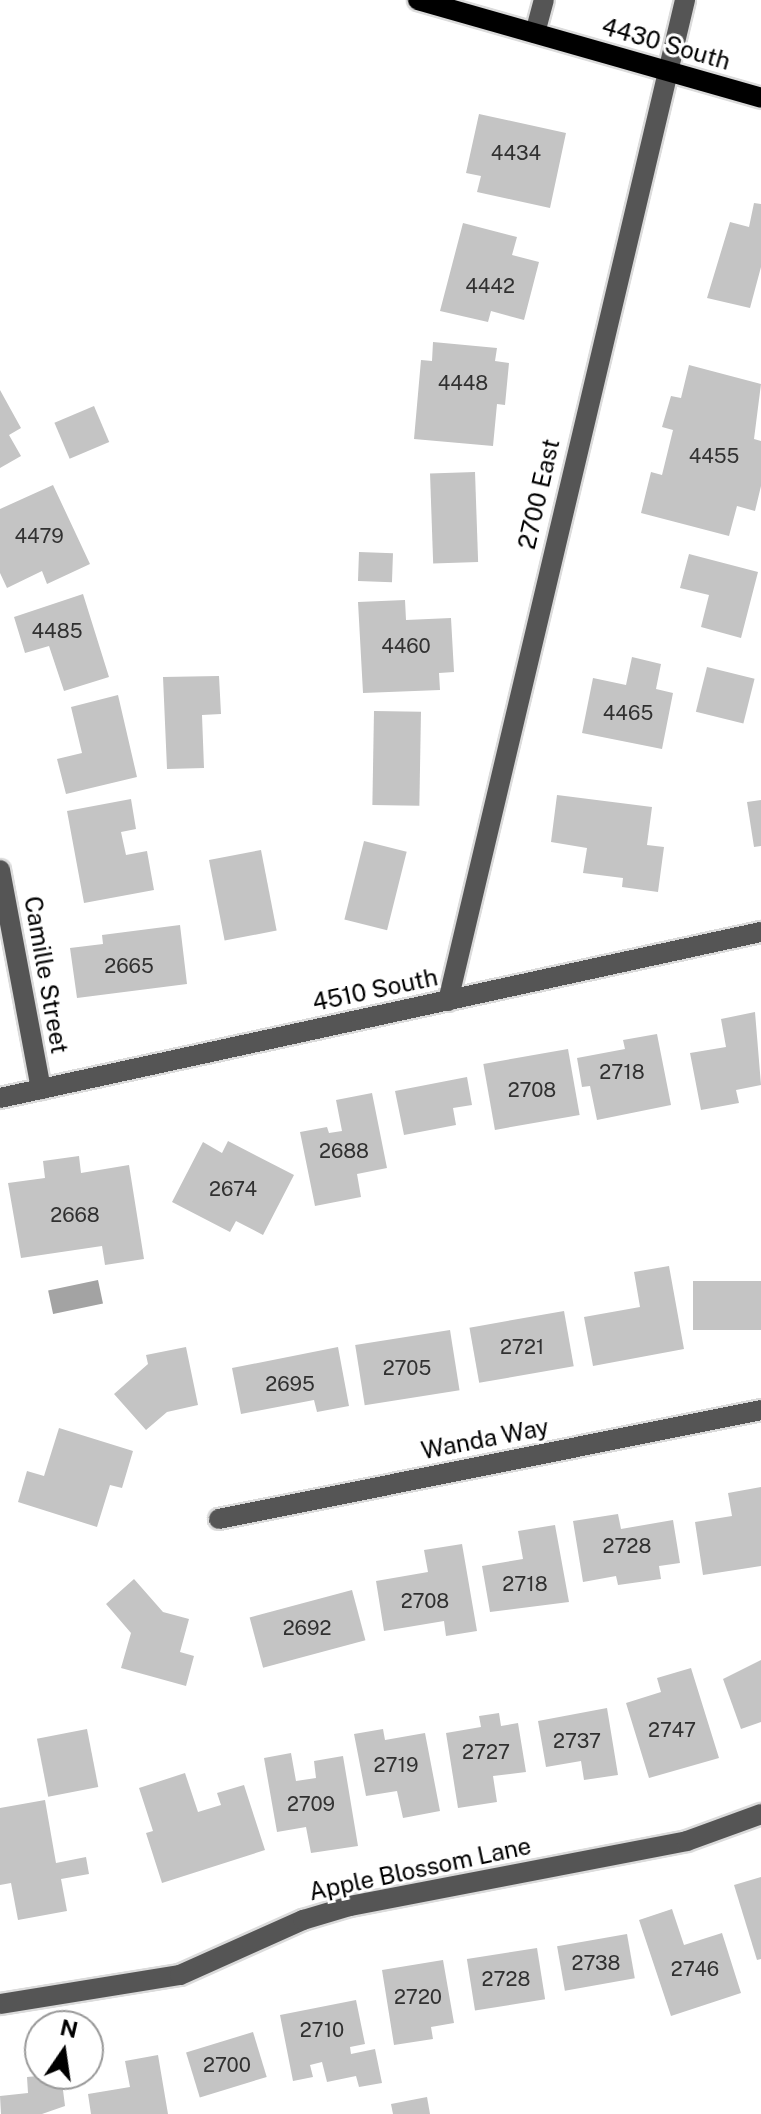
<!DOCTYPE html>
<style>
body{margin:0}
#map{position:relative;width:761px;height:2114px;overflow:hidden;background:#fff;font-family:"Public Sans",sans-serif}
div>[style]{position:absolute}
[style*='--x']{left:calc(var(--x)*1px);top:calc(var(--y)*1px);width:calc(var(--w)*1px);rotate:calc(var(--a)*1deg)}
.water>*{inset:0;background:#a3a3a3;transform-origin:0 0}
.building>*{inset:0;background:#c4c4c4;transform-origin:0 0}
.roads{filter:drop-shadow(2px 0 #dbdbdb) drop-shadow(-2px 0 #dbdbdb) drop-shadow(0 2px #dbdbdb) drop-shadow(0 -2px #dbdbdb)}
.minor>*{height:20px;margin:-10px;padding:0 10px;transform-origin:10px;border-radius:10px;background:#555}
.major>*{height:20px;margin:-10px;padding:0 10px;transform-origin:10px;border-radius:10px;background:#000}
span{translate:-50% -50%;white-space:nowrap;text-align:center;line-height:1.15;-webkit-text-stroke:6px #fff;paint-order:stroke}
.number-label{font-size:20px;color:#313131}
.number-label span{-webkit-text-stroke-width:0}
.street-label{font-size:24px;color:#000}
.north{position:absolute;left:24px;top:2010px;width:80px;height:80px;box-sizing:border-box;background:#fff;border:2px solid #999;border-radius:50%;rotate:13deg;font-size:22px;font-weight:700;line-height:32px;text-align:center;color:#000}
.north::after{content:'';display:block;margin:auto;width:28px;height:36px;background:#000;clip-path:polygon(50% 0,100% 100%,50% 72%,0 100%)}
</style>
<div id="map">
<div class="water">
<i style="left:98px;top:1280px;width:24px;height:51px;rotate:78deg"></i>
</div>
<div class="building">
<i style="clip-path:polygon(479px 114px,566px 133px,550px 208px,477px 192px,481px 176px,466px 173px)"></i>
<i style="clip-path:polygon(754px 203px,761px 204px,761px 267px,750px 308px,707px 298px,730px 222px,749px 227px)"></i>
<i style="clip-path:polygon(463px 223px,517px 237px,512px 255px,539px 262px,524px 320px,491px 311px,488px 322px,440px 311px)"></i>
<i style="clip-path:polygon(433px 342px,497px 348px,495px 361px,509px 363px,505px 405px,497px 404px,493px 446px,414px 439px,421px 360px,432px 361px)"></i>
<i style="clip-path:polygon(689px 365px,761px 384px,754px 439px,761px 441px,761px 486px,755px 511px,737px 506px,729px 536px,641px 513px,651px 472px,662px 475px,673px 430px,662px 427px,671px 396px,681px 398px)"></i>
<i style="clip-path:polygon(0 390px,21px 428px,9px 435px,21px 456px,0 468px)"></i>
<i style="left:94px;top:406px;width:39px;height:43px;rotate:67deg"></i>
<i style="left:475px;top:472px;width:90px;height:45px;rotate:88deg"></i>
<i style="clip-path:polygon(53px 485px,90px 564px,47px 584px,42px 571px,7px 588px,0 573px,0 509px)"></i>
<i style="left:359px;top:552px;width:34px;height:29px;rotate:2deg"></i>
<i style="clip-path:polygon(689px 554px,758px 572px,741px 638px,701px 627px,709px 595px,680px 588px)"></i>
<i style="clip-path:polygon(83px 594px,109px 677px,64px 691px,49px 646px,25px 653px,14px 617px)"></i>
<i style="clip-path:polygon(405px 600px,406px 620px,451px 618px,454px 672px,439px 673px,440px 690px,363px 693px,358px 602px)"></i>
<i style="clip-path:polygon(632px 657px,661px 664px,656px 689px,673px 693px,662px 749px,582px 733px,593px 678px,626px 685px)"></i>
<i style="left:707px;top:667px;width:49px;height:46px;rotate:14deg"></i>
<i style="clip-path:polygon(219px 676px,221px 714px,202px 715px,204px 768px,167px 769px,163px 677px)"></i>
<i style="clip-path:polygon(118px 695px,137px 777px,66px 794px,57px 759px,82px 753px,71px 707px)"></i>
<i style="left:374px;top:711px;width:47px;height:94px;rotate:1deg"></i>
<i style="clip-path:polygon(557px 795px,652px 807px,647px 845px,664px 847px,658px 892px,622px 887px,623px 878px,583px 873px,587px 848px,551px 842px)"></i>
<i style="clip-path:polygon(131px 799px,136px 829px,121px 832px,126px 855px,147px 851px,154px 890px,84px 903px,67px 811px)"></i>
<i style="clip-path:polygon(761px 800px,761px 846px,754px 847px,747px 802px)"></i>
<i style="left:364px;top:841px;width:44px;height:81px;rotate:14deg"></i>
<i style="left:261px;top:850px;width:82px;height:53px;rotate:79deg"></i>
<i style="clip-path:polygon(180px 925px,187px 984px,77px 998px,70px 948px,103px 944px,102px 935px)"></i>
<i style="clip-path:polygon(755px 1012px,761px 1085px,736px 1090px,739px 1103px,701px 1110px,690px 1053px,726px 1047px,721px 1019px)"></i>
<i style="clip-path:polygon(657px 1034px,671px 1105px,597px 1120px,590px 1086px,582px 1087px,577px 1058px,625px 1049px,623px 1040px)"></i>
<i style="left:568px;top:1049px;width:67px;height:86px;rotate:80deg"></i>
<i style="clip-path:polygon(467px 1077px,472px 1105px,453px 1108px,456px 1125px,404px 1135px,395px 1091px)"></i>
<i style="clip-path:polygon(372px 1093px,387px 1168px,357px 1174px,361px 1197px,315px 1206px,300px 1132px,327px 1127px,329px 1133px,342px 1131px,336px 1100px)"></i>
<i style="clip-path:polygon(228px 1141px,294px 1175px,263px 1235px,236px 1221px,230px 1232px,172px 1202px,203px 1142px,222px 1153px)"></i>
<i style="clip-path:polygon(79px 1156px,81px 1173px,129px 1165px,144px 1259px,105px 1265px,102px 1246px,21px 1258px,8px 1183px,45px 1178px,43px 1161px)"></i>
<i style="clip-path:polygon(669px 1266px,684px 1349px,593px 1366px,584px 1317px,640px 1307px,634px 1272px)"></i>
<i style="left:761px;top:1281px;width:49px;height:68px;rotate:90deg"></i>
<i style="left:564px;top:1311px;width:56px;height:96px;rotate:80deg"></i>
<i style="left:450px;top:1330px;width:61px;height:96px;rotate:81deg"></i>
<i style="clip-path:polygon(186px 1347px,198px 1405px,167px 1412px,146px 1430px,114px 1394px,148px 1364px,146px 1355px)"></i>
<i style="clip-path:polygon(338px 1347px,349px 1406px,317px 1412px,314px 1400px,241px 1414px,232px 1368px)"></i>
<i style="clip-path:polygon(59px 1428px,133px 1451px,122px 1488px,110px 1485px,97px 1527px,18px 1502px,27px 1471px,44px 1476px)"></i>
<i style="clip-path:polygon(761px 1487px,761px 1566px,703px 1575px,695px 1522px,732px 1516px,728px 1493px)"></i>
<i style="clip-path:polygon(618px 1514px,621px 1529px,673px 1520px,680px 1563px,659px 1566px,661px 1579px,618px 1585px,616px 1576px,583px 1582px,573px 1521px)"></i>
<i style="clip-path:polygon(555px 1525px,569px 1602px,490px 1612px,482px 1566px,523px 1559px,518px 1531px)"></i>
<i style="clip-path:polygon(462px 1544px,477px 1631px,446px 1636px,444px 1621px,384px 1631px,376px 1581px,428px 1572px,424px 1550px)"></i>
<i style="clip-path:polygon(134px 1579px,163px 1612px,189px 1619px,180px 1652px,194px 1656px,186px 1686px,121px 1668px,131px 1633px,106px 1604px)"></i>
<i style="left:352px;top:1590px;width:52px;height:106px;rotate:75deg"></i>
<i style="clip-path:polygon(761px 1660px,761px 1722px,741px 1729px,723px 1679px)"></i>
<i style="clip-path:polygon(691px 1668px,719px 1758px,649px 1778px,626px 1703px,661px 1692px,657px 1678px)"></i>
<i style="clip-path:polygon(607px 1708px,618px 1775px,584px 1780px,581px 1761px,546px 1767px,538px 1721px)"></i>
<i style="clip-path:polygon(499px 1713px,501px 1726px,518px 1723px,526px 1772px,493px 1776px,497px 1802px,458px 1808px,446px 1733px,481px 1727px,479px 1716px)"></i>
<i style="left:87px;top:1729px;width:59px;height:51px;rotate:79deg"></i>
<i style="clip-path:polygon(383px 1729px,385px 1740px,425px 1733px,440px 1811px,403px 1818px,397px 1791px,366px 1796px,354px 1734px)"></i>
<i style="clip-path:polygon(291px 1753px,296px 1781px,316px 1778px,314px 1761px,343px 1756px,358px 1846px,311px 1853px,306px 1827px,277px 1832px,264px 1758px)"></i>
<i style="clip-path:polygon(185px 1773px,198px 1812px,221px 1805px,217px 1793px,244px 1785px,265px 1850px,162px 1883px,146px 1833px,153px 1831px,139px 1788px)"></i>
<i style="clip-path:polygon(45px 1800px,56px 1863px,86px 1857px,89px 1874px,61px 1879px,67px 1911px,18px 1920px,11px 1883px,0 1885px,0 1808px)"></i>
<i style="clip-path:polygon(761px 1877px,761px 1959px,757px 1960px,734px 1885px)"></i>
<i style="clip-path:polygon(672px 1909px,684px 1945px,722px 1933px,741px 1993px,671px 2016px,639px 1920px)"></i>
<i style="left:627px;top:1934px;width:45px;height:71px;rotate:80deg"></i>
<i style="left:537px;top:1948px;width:52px;height:71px;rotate:81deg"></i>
<i style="clip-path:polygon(443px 1960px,454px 2023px,431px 2027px,433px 2039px,394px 2045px,382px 1970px)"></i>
<i style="clip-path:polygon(356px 2000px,365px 2044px,350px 2047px,351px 2054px,375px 2049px,382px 2083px,359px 2087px,356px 2076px,327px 2082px,322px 2062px,310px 2065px,313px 2077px,293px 2081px,280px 2015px)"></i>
<i style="left:253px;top:2032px;width:47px;height:70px;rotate:73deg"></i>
<i style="clip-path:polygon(158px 2055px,168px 2114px,91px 2114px,88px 2094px,130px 2087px,125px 2061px)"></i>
<i style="clip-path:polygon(61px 2074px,65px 2106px,42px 2114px,1px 2114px,0 2096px,28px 2093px,27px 2077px)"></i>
<i style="clip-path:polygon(427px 2097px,430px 2114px,393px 2114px,391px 2104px)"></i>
</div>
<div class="roads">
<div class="minor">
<i style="--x:535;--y:33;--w:34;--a:-75"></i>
<i style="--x:0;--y:870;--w:223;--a:79.4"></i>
<i style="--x:448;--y:1001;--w:1029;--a:-76.68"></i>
<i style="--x:0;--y:1098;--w:779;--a:-12.31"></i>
<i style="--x:219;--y:1519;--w:553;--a:-11.37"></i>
<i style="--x:0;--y:2004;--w:182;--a:-9.2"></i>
<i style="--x:180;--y:1975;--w:135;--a:-24.1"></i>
<i style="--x:303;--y:1920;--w:49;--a:-16.6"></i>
<i style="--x:350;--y:1906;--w:343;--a:-10.9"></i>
<i style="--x:687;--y:1841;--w:79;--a:-20"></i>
</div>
<div class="major">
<i style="--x:418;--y:0;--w:357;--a:15.9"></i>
</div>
</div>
<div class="number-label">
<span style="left:516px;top:153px">4434</span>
<span style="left:490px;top:286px">4442</span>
<span style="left:463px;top:383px">4448</span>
<span style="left:714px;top:456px">4455</span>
<span style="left:39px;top:536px">4479</span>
<span style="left:57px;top:631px">4485</span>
<span style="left:406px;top:646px">4460</span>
<span style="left:628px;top:713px">4465</span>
<span style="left:129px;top:966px">2665</span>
<span style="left:622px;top:1072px">2718</span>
<span style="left:532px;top:1090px">2708</span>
<span style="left:344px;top:1151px">2688</span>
<span style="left:233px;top:1189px">2674</span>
<span style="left:75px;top:1215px">2668</span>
<span style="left:522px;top:1347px">2721</span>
<span style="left:407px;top:1368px">2705</span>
<span style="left:290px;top:1384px">2695</span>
<span style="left:627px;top:1546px">2728</span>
<span style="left:525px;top:1584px">2718</span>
<span style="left:425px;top:1601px">2708</span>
<span style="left:307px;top:1628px">2692</span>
<span style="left:672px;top:1730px">2747</span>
<span style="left:577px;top:1741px">2737</span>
<span style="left:486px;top:1752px">2727</span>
<span style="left:396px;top:1765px">2719</span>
<span style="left:311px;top:1804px">2709</span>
<span style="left:596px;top:1963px">2738</span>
<span style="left:695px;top:1969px">2746</span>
<span style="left:506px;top:1979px">2728</span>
<span style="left:418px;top:1997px">2720</span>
<span style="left:322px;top:2030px">2710</span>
<span style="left:227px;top:2065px">2700</span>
</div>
<div class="street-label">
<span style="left:666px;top:44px;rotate:16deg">4430 South</span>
<span style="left:539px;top:494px;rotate:-77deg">2700 East</span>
<span style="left:46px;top:975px;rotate:80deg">Camille Street</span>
<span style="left:375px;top:990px;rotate:-12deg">4510 South</span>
<span style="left:485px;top:1439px;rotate:-11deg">Wanda Way</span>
<span style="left:420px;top:1869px;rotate:-12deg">Apple Blossom Lane</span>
</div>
<div class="north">N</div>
</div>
